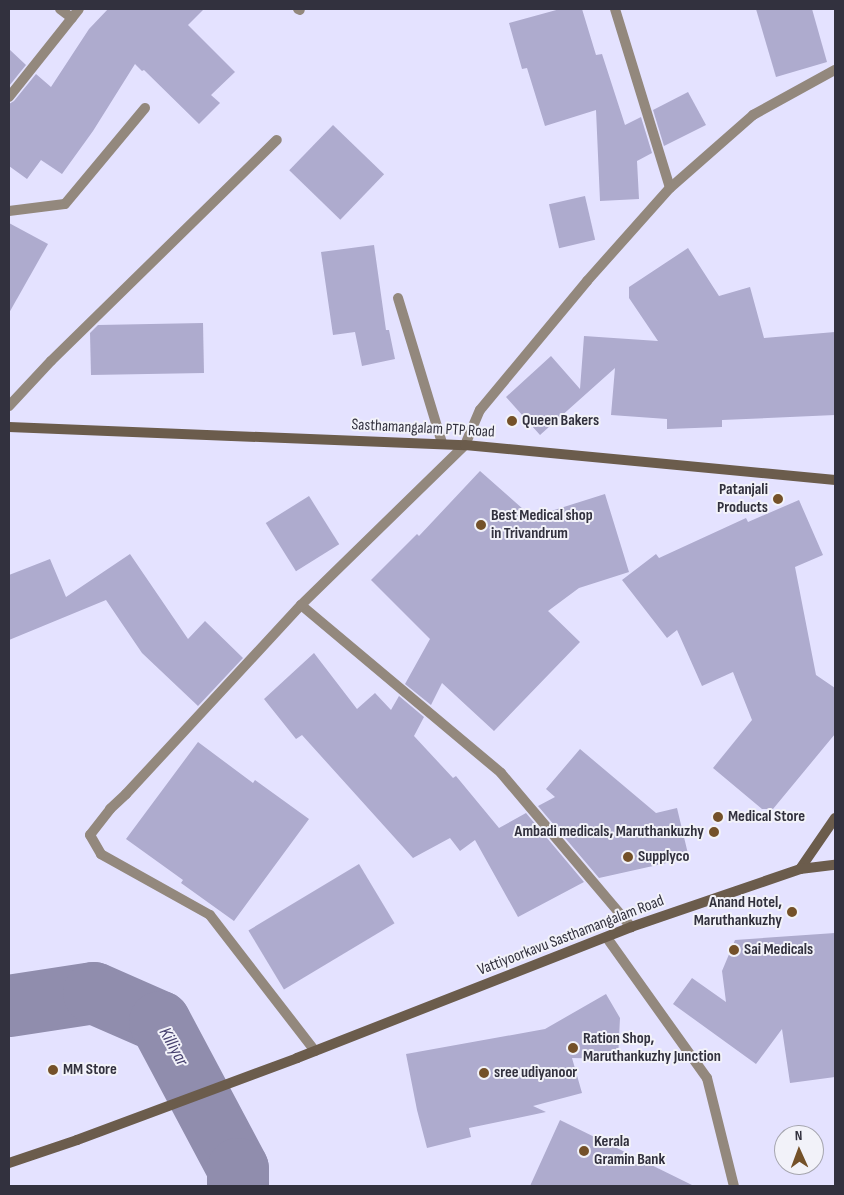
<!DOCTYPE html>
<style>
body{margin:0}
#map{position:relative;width:844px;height:1195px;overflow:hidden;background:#e4e2ff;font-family:"Sofia Sans Condensed",sans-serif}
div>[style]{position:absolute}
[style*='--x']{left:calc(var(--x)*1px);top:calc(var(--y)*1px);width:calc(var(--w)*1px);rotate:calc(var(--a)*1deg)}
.river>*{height:62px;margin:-31px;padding:0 31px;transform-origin:31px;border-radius:31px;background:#908dad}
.building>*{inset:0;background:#aeabce;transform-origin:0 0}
.lane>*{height:10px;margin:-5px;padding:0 5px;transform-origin:5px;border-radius:5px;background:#93887d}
.street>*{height:10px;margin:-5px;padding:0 5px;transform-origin:5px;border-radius:5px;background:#93887d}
.secondary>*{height:10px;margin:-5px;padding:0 5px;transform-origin:5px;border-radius:5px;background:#6b5c4c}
.dots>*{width:14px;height:14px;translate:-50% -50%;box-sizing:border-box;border:2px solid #f2f2f9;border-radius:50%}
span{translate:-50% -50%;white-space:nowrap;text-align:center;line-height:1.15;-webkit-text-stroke:4px #f2f2f9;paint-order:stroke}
.poi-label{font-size:16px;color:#32313e;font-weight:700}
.left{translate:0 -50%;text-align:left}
.right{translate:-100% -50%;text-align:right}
.street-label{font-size:16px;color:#32313e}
.water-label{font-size:18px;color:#453f6d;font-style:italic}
.frame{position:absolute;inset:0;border:10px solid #32313e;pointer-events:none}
.north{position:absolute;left:774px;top:1125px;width:50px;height:50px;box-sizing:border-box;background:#f2f2f9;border:1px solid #a5a5ae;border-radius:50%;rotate:358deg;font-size:14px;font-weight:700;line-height:20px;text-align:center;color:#32313e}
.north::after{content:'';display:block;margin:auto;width:18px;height:22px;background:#745129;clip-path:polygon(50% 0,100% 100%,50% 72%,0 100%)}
</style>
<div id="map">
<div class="river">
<i style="--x:9;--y:1006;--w:86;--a:-8.7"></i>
<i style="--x:94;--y:993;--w:72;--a:23.7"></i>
<i style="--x:160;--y:1022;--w:166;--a:62"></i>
<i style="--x:238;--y:1169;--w:17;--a:90"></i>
</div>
<div class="building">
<i style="clip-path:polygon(108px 9px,204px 9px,188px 25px,235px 72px,211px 95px,220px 103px,199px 124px,144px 70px,142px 71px,135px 64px,93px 131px,62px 174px,41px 160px,27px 179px,9px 166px,9px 104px,14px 101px,36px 74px,51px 87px,89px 29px)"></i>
<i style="clip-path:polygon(560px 9px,582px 9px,596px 55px,602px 54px,625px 125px,641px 117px,652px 153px,637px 161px,639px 199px,600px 201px,596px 110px,545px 126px,527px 68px,522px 69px,509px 23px)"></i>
<i style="clip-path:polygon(756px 9px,812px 9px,827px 62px,776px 77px)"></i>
<i style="clip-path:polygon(9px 49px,26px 65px,9px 86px)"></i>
<i style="clip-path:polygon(688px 92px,706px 125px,664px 146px,653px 110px)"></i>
<i style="left:333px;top:125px;width:71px;height:63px;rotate:44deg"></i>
<i style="left:585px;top:196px;width:45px;height:37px;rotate:77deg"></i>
<i style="clip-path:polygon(9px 223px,48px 244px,9px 313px)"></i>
<i style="clip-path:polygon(374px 245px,386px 330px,389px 330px,395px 359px,362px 366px,355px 332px,333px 335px,321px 252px)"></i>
<i style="clip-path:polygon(688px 248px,719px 296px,750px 287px,764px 338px,835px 332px,835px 415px,722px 420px,722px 427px,667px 429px,667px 419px,611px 415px,615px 368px,540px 435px,506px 397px,551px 356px,580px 389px,584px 336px,658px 341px,629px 298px,629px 287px)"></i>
<i style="clip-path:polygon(203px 323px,204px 373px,91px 375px,90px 333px,98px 325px)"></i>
<i style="clip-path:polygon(480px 471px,532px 517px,605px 494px,629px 572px,579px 588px,548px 611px,580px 642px,494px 731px,442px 683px,431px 705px,405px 684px,430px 639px,371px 580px,417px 534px,419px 536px)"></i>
<i style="left:309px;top:496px;width:57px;height:51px;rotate:58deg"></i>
<i style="clip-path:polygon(799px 500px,823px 555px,795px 567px,816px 675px,835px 688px,835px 734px,773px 809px,762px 809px,713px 768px,752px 720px,733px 672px,702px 686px,677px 630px,667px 638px,622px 580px,656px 554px,659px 558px,746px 518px,748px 522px)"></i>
<i style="clip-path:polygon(130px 554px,188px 639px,205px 621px,243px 658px,198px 706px,142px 653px,106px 600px,9px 640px,9px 575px,50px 559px,66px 597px)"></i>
<i style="clip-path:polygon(314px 653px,357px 709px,375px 693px,391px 710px,399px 696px,424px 717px,414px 736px,453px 778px,456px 776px,499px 828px,526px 813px,584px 882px,518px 917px,475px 840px,460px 851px,450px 838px,413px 858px,302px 735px,296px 739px,264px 699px)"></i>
<i style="clip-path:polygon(198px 742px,253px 783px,255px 780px,309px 819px,234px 921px,181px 883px,183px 880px,126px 839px)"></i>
<i style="clip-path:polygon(580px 749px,656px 813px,677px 808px,689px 858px,599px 878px,538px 806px,555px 797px,546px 789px)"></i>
<i style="left:359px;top:864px;width:69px;height:129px;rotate:59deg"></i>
<i style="clip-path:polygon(835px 933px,835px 1077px,790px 1083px,782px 1029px,756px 1064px,673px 1004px,692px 978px,726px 1002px,722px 971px,735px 940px)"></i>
<i style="clip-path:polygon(606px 994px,620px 1018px,618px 1059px,572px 1058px,582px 1093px,533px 1106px,546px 1112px,469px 1128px,471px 1137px,427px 1148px,417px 1110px,406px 1054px,545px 1029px)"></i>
<i style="clip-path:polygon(560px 1120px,694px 1186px,530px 1186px)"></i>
</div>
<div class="lane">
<i style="--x:301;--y:605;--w:261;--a:40"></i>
<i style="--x:501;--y:773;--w:202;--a:49.8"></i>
<i style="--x:315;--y:1051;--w:172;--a:-127.7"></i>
<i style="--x:210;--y:915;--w:125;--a:-150.8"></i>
<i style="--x:101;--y:854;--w:22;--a:-120"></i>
<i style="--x:90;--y:835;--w:33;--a:-52"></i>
<i style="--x:110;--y:809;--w:22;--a:-43"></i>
<i style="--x:126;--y:794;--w:258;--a:-47.2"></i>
<i style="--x:301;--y:605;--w:229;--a:-44.3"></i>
</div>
<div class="street">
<i style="--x:60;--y:9;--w:15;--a:37"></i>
<i style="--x:298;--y:9;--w:2;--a:27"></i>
<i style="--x:615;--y:9;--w:187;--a:72.9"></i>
<i style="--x:9;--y:97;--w:112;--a:-51.5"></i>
<i style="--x:9;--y:211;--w:56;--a:-7.1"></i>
<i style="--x:65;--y:204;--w:125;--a:-50.2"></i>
<i style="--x:398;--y:298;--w:152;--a:73.1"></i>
<i style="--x:9;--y:406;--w:62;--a:-47"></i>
<i style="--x:51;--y:361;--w:316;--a:-44.4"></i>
<i style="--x:465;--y:445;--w:38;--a:-67"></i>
<i style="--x:480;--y:410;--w:168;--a:-50.3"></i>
<i style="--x:587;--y:281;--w:125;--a:-48.3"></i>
<i style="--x:670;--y:188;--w:111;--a:-41.3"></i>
<i style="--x:753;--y:115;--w:94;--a:-28.8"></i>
<i style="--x:607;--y:938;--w:172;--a:54.5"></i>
<i style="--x:707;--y:1078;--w:111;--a:76"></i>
</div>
<div class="secondary">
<i style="--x:9;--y:427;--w:456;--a:2.3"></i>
<i style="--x:465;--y:445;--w:372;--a:5.4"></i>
<i style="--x:800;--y:869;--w:62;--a:-55.5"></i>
<i style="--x:9;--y:1163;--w:72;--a:-18.7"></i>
<i style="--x:77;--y:1140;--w:235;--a:-20.4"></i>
<i style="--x:297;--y:1058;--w:359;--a:-21.4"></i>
<i style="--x:631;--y:927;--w:179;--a:-18.9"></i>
<i style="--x:800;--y:869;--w:35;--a:-7"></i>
</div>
<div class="dots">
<i style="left:512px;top:421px;background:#745129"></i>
<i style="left:778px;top:499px;background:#745129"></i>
<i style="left:481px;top:525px;background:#745129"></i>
<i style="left:718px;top:817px;background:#745129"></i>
<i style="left:714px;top:832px;background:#745129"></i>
<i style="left:628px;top:857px;background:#745129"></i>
<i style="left:792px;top:912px;background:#745129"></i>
<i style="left:734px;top:950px;background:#745129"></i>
<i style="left:573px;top:1048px;background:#745129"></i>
<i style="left:53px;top:1070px;background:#745129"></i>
<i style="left:484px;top:1073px;background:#745129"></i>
<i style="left:584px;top:1151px;background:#745129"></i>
</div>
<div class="poi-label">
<span class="left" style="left:522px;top:421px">Queen Bakers</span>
<span class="right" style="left:768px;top:499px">Patanjali<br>Products</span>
<span class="left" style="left:491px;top:525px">Best Medical shop<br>in Trivandrum</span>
<span class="left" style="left:728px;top:817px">Medical Store</span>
<span class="right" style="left:704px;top:832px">Ambadi medicals, Maruthankuzhy</span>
<span class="left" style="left:638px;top:857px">Supplyco</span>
<span class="right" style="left:782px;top:912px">Anand Hotel,<br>Maruthankuzhy</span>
<span class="left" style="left:744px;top:950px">Sai Medicals</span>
<span class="left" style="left:583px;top:1048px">Ration Shop,<br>Maruthankuzhy Junction</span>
<span class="left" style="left:63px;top:1070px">MM Store</span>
<span class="left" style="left:494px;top:1073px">sree udiyanoor</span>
<span class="left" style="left:594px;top:1151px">Kerala<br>Gramin Bank</span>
</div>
<div class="street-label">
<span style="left:423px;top:429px;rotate:3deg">Sasthamangalam PTP Road</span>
<span style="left:571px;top:936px;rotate:-21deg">Vattiyoorkavu Sasthamangalam Road</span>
</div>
<div class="water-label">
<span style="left:173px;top:1047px;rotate:61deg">Killiyar</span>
</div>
<div class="frame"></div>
<div class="north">N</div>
</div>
